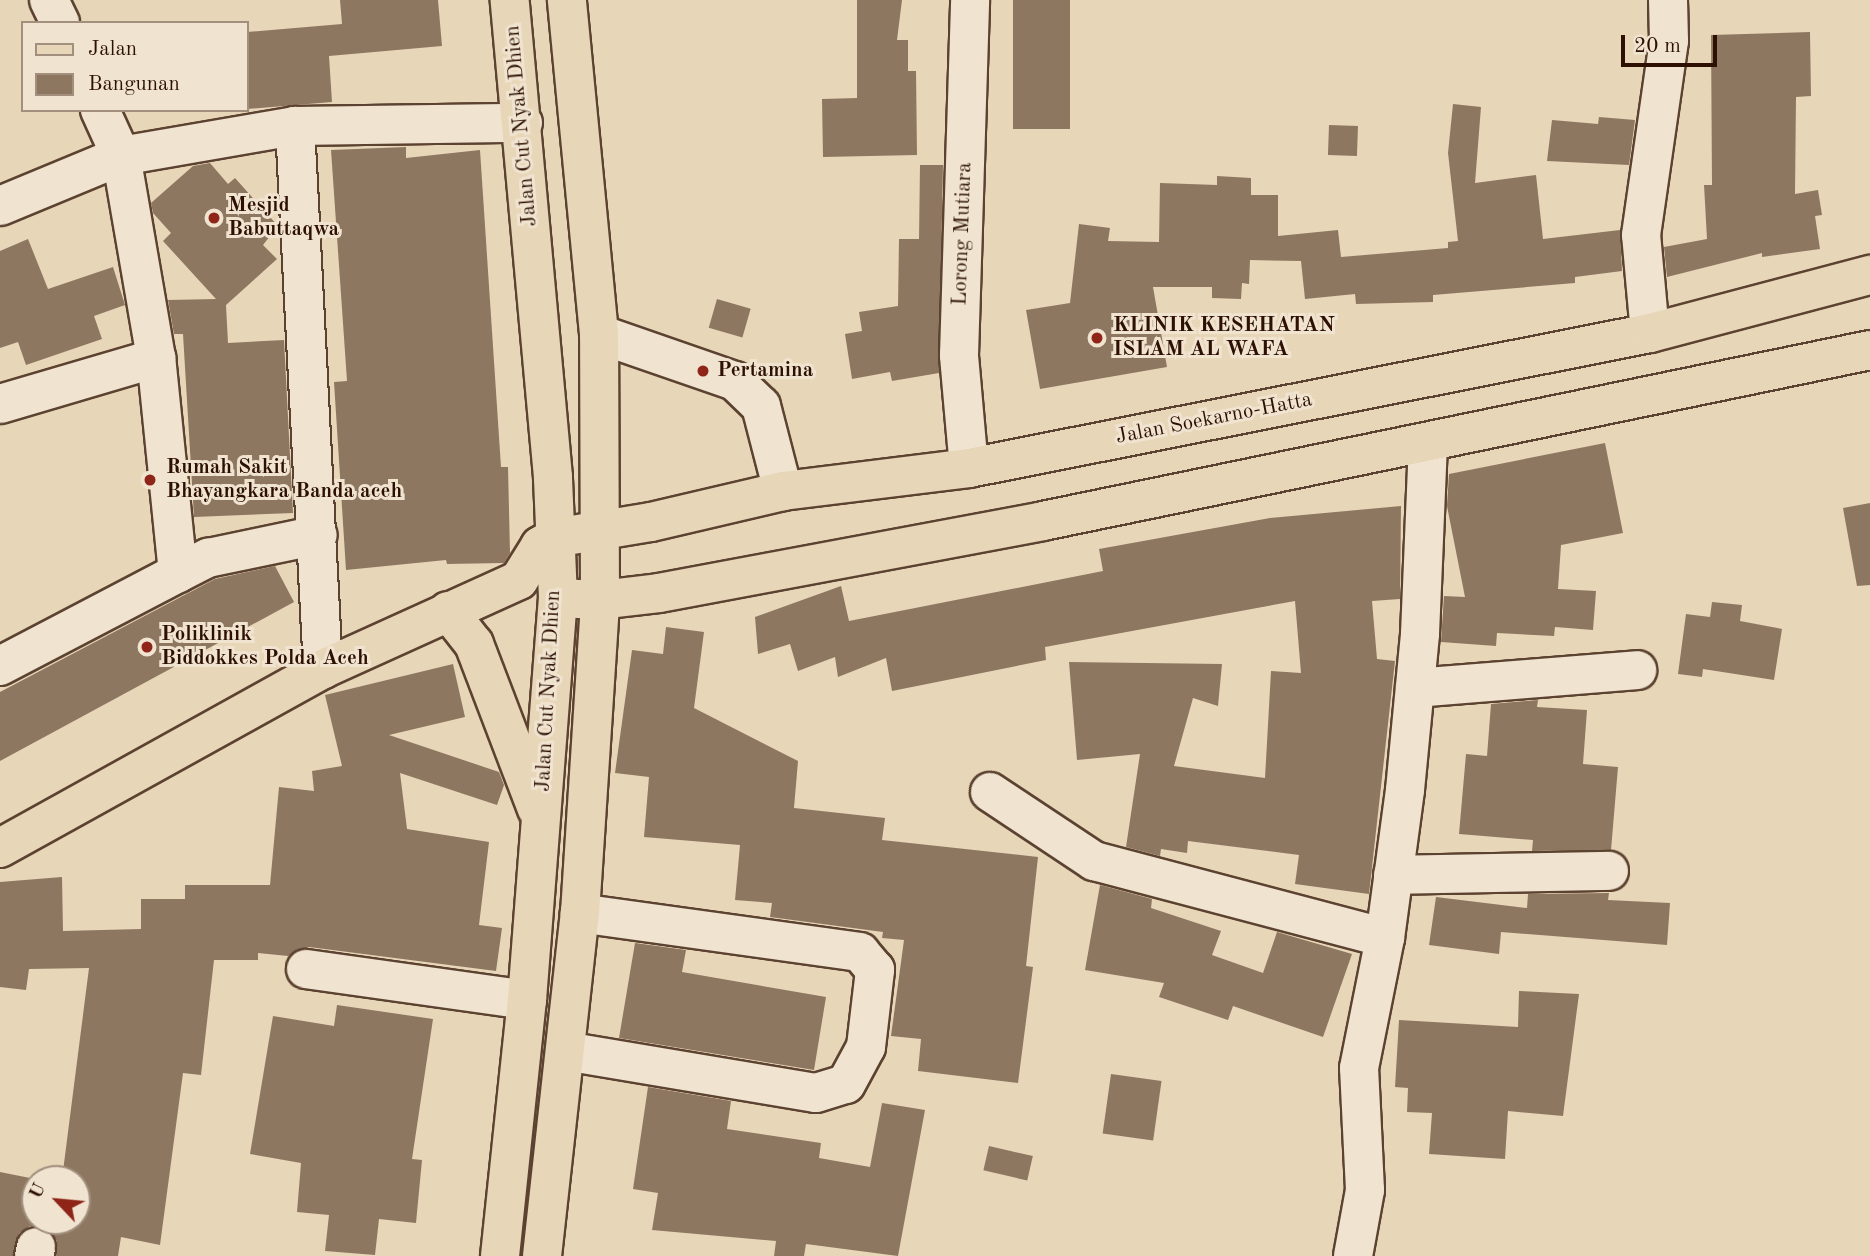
<!DOCTYPE html>
<style>
body{margin:0}
#map{position:relative;width:1870px;height:1256px;overflow:hidden;background:#e8d6b8;font-family:"Old Standard TT",serif}
div>[style]{position:absolute}
[style*='--x']{left:calc(var(--x)*1px);top:calc(var(--y)*1px);width:calc(var(--w)*1px);rotate:calc(var(--a)*1deg)}
.building>*{inset:0;background:#8e7761;transform-origin:0 0}
.roads{filter:drop-shadow(2px 0 #5c4230) drop-shadow(-2px 0 #5c4230) drop-shadow(0 2px #5c4230) drop-shadow(0 -2px #5c4230)}
.minor>*{height:38px;margin:-19px;padding:0 19px;transform-origin:19px;border-radius:19px;background:#f0e4d1}
.major>*{height:38px;margin:-19px;padding:0 19px;transform-origin:19px;border-radius:19px;background:#e8d6b8}
.highway>*{height:38px;margin:-19px;padding:0 19px;transform-origin:19px;border-radius:19px;background:#e8d6b8}
.dots>*{width:19px;height:19px;translate:-50% -50%;box-sizing:border-box;border:4px solid #f0e4d1;border-radius:50%}
span{translate:-50% -50%;white-space:nowrap;text-align:center;line-height:1.15;-webkit-text-stroke:6px #f0e4d1;paint-order:stroke}
.street-label{font-size:21px;color:#2d1002}
.poi-label{font-size:21px;color:#2d1002;font-weight:700}
.left{translate:0 -50%;text-align:left}
.legend{position:absolute;left:21px;top:21px;width:228px;height:91px;box-sizing:border-box;background:#f0e4d1;border:2px solid #a28f7e;margin:0;padding:9px 12px;list-style:none;font-size:21px;color:#2d1002}
.legend li{display:flex;align-items:center;gap:14px;height:35px}
.legend b{width:35px;border:2px solid #a28f7e}
.north{position:absolute;left:21px;top:1165px;width:70px;height:70px;box-sizing:border-box;background:#f0e4d1;border:2px solid #a28f7e;border-radius:50%;rotate:296deg;font-size:19px;font-weight:700;line-height:28px;text-align:center;color:#2d1002}
.north::after{content:'';display:block;margin:auto;width:24px;height:32px;background:#8f2418;clip-path:polygon(50% 0,100% 100%,50% 72%,0 100%)}
.scale{position:absolute;left:1621px;top:35px;width:96px;height:32px;box-sizing:border-box;border:4px solid #2d1002;border-top:0;padding-left:9px;font-size:21px;line-height:24px;white-space:nowrap;color:#2d1002;-webkit-text-stroke:5px #f0e4d1;paint-order:stroke}
</style>
<div id="map">
<div class="building">
<i style="clip-path:polygon(340px 0,438px 0,442px 46px,329px 56px,332px 102px,247px 109px,247px 32px,342px 24px)"></i>
<i style="clip-path:polygon(857px 0,902px 0,897px 40px,908px 40px,908px 71px,916px 71px,917px 155px,823px 157px,822px 99px,857px 98px)"></i>
<i style="left:1013px;top:0;width:57px;height:129px"></i>
<i style="clip-path:polygon(1810px 32px,1811px 96px,1796px 97px,1795px 194px,1818px 190px,1822px 215px,1815px 216px,1820px 249px,1762px 257px,1762px 253px,1667px 277px,1664px 247px,1707px 239px,1704px 185px,1712px 185px,1711px 35px)"></i>
<i style="clip-path:polygon(1453px 104px,1481px 107px,1475px 183px,1536px 175px,1543px 239px,1620px 230px,1622px 271px,1575px 277px,1575px 283px,1433px 295px,1433px 302px,1356px 304px,1355px 294px,1305px 299px,1301px 261px,1250px 260px,1249px 284px,1242px 283px,1241px 299px,1212px 298px,1212px 287px,1153px 287px,1167px 367px,1040px 389px,1026px 310px,1070px 303px,1079px 224px,1110px 228px,1108px 241px,1159px 242px,1160px 183px,1217px 185px,1217px 176px,1251px 178px,1251px 195px,1278px 195px,1278px 236px,1338px 230px,1341px 257px,1448px 248px,1448px 242px,1458px 241px,1448px 153px)"></i>
<i style="clip-path:polygon(1599px 117px,1635px 120px,1629px 165px,1547px 161px,1552px 120px,1598px 124px)"></i>
<i style="left:1329px;top:125px;width:29px;height:30px;rotate:2deg"></i>
<i style="clip-path:polygon(406px 147px,406px 158px,480px 150px,501px 467px,508px 467px,510px 553px,504px 563px,447px 564px,446px 560px,346px 570px,334px 382px,347px 381px,331px 150px)"></i>
<i style="clip-path:polygon(210px 163px,228px 184px,235px 178px,278px 226px,263px 245px,277px 259px,226px 305px,228px 343px,284px 340px,293px 513px,194px 517px,183px 334px,174px 334px,168px 300px,216px 299px,163px 241px,171px 233px,153px 213px,151px 203px,193px 166px)"></i>
<i style="clip-path:polygon(920px 165px,943px 165px,939px 373px,892px 381px,890px 372px,852px 379px,845px 334px,862px 331px,859px 312px,898px 306px,899px 239px,919px 239px)"></i>
<i style="clip-path:polygon(28px 239px,48px 289px,113px 267px,125px 305px,94px 316px,102px 339px,26px 365px,18px 342px,0 348px,0 251px)"></i>
<i style="left:717px;top:299px;width:35px;height:30px;rotate:16deg"></i>
<i style="clip-path:polygon(1605px 443px,1623px 533px,1561px 545px,1558px 589px,1596px 591px,1593px 630px,1555px 627px,1554px 636px,1497px 633px,1496px 646px,1441px 642px,1444px 596px,1465px 597px,1447px 506px,1449px 474px)"></i>
<i style="clip-path:polygon(1870px 503px,1870px 585px,1857px 586px,1843px 508px)"></i>
<i style="clip-path:polygon(1401px 506px,1400px 599px,1372px 601px,1377px 659px,1395px 661px,1369px 894px,1295px 884px,1299px 855px,1188px 841px,1187px 853px,1161px 849px,1160px 856px,1126px 847px,1140px 754px,1077px 760px,1069px 662px,1222px 664px,1218px 706px,1193px 698px,1174px 766px,1265px 778px,1271px 671px,1301px 673px,1295px 601px,1045px 647px,1046px 660px,892px 691px,886px 658px,838px 677px,835px 657px,798px 671px,790px 644px,758px 654px,755px 617px,841px 586px,849px 621px,1103px 571px,1099px 549px,1270px 518px)"></i>
<i style="clip-path:polygon(275px 566px,294px 602px,0 761px,0 692px,215px 579px)"></i>
<i style="clip-path:polygon(1712px 602px,1742px 605px,1740px 621px,1782px 629px,1774px 680px,1703px 669px,1702px 677px,1678px 674px,1686px 614px,1710px 617px)"></i>
<i style="clip-path:polygon(666px 627px,704px 632px,694px 708px,798px 761px,794px 808px,885px 818px,882px 840px,1038px 857px,1026px 966px,1033px 967px,1018px 1083px,918px 1071px,921px 1039px,891px 1036px,904px 940px,882px 938px,883px 932px,770px 917px,772px 903px,735px 900px,740px 845px,644px 837px,649px 777px,615px 773px,632px 650px,663px 654px)"></i>
<i style="clip-path:polygon(453px 664px,465px 717px,389px 735px,499px 772px,504px 785px,497px 805px,400px 773px,407px 829px,489px 842px,479px 925px,502px 928px,496px 971px,309px 947px,288px 956px,258px 953px,258px 960px,214px 960px,201px 1075px,183px 1073px,160px 1245px,121px 1237px,118px 1256px,56px 1256px,57px 1241px,51px 1231px,30px 1226px,19px 1233px,13px 1256px,0 1256px,0 1172px,35px 1179px,35px 1221px,77px 1221px,77px 1179px,62px 1179px,89px 968px,29px 969px,26px 990px,0 987px,0 882px,62px 877px,63px 931px,141px 929px,141px 899px,185px 899px,185px 885px,270px 885px,279px 787px,314px 791px,312px 771px,342px 766px,325px 695px)"></i>
<i style="clip-path:polygon(1538px 700px,1537px 707px,1587px 710px,1583px 764px,1618px 767px,1611px 850px,1532px 851px,1533px 840px,1459px 834px,1466px 754px,1487px 756px,1491px 704px)"></i>
<i style="clip-path:polygon(1100px 885px,1152px 899px,1151px 908px,1221px 931px,1212px 955px,1263px 973px,1277px 932px,1352px 954px,1323px 1037px,1233px 1006px,1228px 1020px,1159px 997px,1164px 983px,1085px 970px)"></i>
<i style="clip-path:polygon(1609px 893px,1608px 900px,1670px 903px,1667px 945px,1501px 932px,1499px 954px,1429px 945px,1436px 897px,1527px 908px,1528px 894px)"></i>
<i style="clip-path:polygon(635px 943px,686px 950px,682px 972px,826px 997px,814px 1070px,619px 1038px)"></i>
<i style="clip-path:polygon(1519px 991px,1579px 994px,1563px 1116px,1508px 1111px,1505px 1159px,1429px 1154px,1432px 1113px,1407px 1112px,1408px 1088px,1395px 1087px,1399px 1020px,1518px 1027px)"></i>
<i style="clip-path:polygon(337px 1005px,433px 1019px,412px 1159px,422px 1160px,416px 1223px,379px 1219px,375px 1255px,325px 1251px,329px 1215px,297px 1212px,301px 1163px,250px 1154px,273px 1016px,334px 1026px)"></i>
<i style="left:1111px;top:1074px;width:51px;height:60px;rotate:8deg"></i>
<i style="clip-path:polygon(648px 1087px,731px 1101px,727px 1129px,821px 1143px,819px 1158px,870px 1167px,882px 1103px,925px 1110px,898px 1256px,806px 1244px,804px 1256px,774px 1256px,776px 1241px,652px 1230px,658px 1193px,633px 1189px)"></i>
<i style="left:989px;top:1146px;width:45px;height:25px;rotate:13deg"></i>
</div>
<div class="roads">
<div class="minor">
<i style="--x:49;--y:0;--w:25;--a:64"></i>
<i style="--x:295;--y:126;--w:544;--a:87.05"></i>
<i style="--x:0;--y:206;--w:131;--a:-22.5"></i>
<i style="--x:121;--y:156;--w:177;--a:-9.8"></i>
<i style="--x:295;--y:126;--w:228;--a:-0.8"></i>
<i style="--x:1650;--y:333;--w:98;--a:-95.2"></i>
<i style="--x:1641;--y:235;--w:196;--a:-81.8"></i>
<i style="--x:1669;--y:41;--w:41;--a:-91.4"></i>
<i style="--x:599;--y:334;--w:144;--a:19.1"></i>
<i style="--x:735;--y:381;--w:36;--a:44"></i>
<i style="--x:761;--y:406;--w:88;--a:75.5"></i>
<i style="--x:0;--y:404;--w:163;--a:-16.4"></i>
<i style="--x:969;--y:468;--w:113;--a:-95.1"></i>
<i style="--x:959;--y:355;--w:355;--a:-88.2"></i>
<i style="--x:178;--y:573;--w:34;--a:-27"></i>
<i style="--x:208;--y:558;--w:112;--a:-11.8"></i>
<i style="--x:0;--y:666;--w:201;--a:-27.6"></i>
<i style="--x:178;--y:573;--w:216;--a:-95.8"></i>
<i style="--x:156;--y:358;--w:205;--a:-99.8"></i>
<i style="--x:121;--y:156;--w:51;--a:-114.5"></i>
<i style="--x:1415;--y:688;--w:223;--a:-4.6"></i>
<i style="--x:990;--y:792;--w:125;--a:33.6"></i>
<i style="--x:1094;--y:861;--w:301;--a:14.8"></i>
<i style="--x:1393;--y:875;--w:216;--a:-1.1"></i>
<i style="--x:306;--y:969;--w:223;--a:8"></i>
<i style="--x:565;--y:1051;--w:254;--a:9.5"></i>
<i style="--x:816;--y:1093;--w:31;--a:-17"></i>
<i style="--x:846;--y:1084;--w:42;--a:-61.6"></i>
<i style="--x:866;--y:1047;--w:78;--a:-83.3"></i>
<i style="--x:875;--y:970;--w:23;--a:-130"></i>
<i style="--x:860;--y:952;--w:283;--a:-172.1"></i>
<i style="--x:34;--y:1256;--w:9;--a:-77"></i>
<i style="--x:1353;--y:1256;--w:67;--a:-79.7"></i>
<i style="--x:1365;--y:1190;--w:122;--a:-92.8"></i>
<i style="--x:1359;--y:1068;--w:133;--a:-78.7"></i>
<i style="--x:1385;--y:938;--w:149;--a:-82.3"></i>
<i style="--x:1405;--y:790;--w:157;--a:-84.5"></i>
<i style="--x:1420;--y:634;--w:189;--a:-87.6"></i>
</div>
<div class="major">
<i style="--x:0;--y:848;--w:369;--a:-29"></i>
<i style="--x:323;--y:669;--w:215;--a:-24.4"></i>
<i style="--x:519;--y:580;--w:40;--a:-58"></i>
<i style="--x:540;--y:546;--w:16;--a:-30"></i>
</div>
<div class="highway">
<i style="--x:554;--y:538;--w:98;--a:-9.4"></i>
<i style="--x:651;--y:522;--w:136;--a:-13.2"></i>
<i style="--x:783;--y:491;--w:187;--a:-7"></i>
<i style="--x:969;--y:468;--w:694;--a:-11.21"></i>
<i style="--x:1650;--y:333;--w:228;--a:-14.8"></i>
<i style="--x:558;--y:598;--w:42;--a:2.7"></i>
<i style="--x:600;--y:600;--w:59;--a:-6.8"></i>
<i style="--x:659;--y:593;--w:391;--a:-10.6"></i>
<i style="--x:1043;--y:521;--w:844;--a:-11.68"></i>
<i style="--x:448;--y:611;--w:42;--a:51.8"></i>
<i style="--x:474;--y:644;--w:177;--a:69.1"></i>
<i style="--x:500;--y:1256;--w:257;--a:-84"></i>
<i style="--x:527;--y:1000;--w:403;--a:-85.6"></i>
<i style="--x:558;--y:598;--w:121;--a:-92.4"></i>
<i style="--x:553;--y:477;--w:479;--a:-95.2"></i>
<i style="--x:542;--y:1256;--w:345;--a:-83.7"></i>
<i style="--x:580;--y:913;--w:314;--a:-86.3"></i>
<i style="--x:600;--y:600;--w:266;--a:-90.2"></i>
<i style="--x:599;--y:334;--w:336;--a:-95.5"></i>
</div>
</div>
<div class="dots">
<i style="left:214px;top:218px;background:#8f2418"></i>
<i style="left:1097px;top:338px;background:#8f2418"></i>
<i style="left:703px;top:371px;background:#8f2418"></i>
<i style="left:150px;top:480px;background:#8f2418"></i>
<i style="left:147px;top:647px;background:#8f2418"></i>
</div>
<div class="street-label">
<span style="left:522px;top:126px;rotate:-95deg">Jalan Cut Nyak Dhien</span>
<span style="left:963px;top:234px;rotate:-88deg">Lorong Mutiara</span>
<span style="left:1214px;top:419px;rotate:-11deg">Jalan Soekarno-Hatta</span>
<span style="left:549px;top:691px;rotate:-87deg">Jalan Cut Nyak Dhien</span>
</div>
<div class="poi-label">
<span class="left" style="left:228px;top:218px">Mesjid<br>Babuttaqwa</span>
<span class="left" style="left:1113px;top:338px">KLINIK KESEHATAN<br>ISLAM AL WAFA</span>
<span class="left" style="left:717px;top:371px">Pertamina</span>
<span class="left" style="left:166px;top:480px">Rumah Sakit<br>Bhayangkara Banda aceh</span>
<span class="left" style="left:161px;top:647px">Poliklinik<br>Biddokkes Polda Aceh</span>
</div>
<ul class="legend">
<li><b style="height:9px;background:#e8d6b8"></b>Jalan</li>
<li><b style="height:19px;background:#8e7761"></b>Bangunan</li>
</ul>
<div class="north">U</div>
<div class="scale">20 m</div>
</div>
